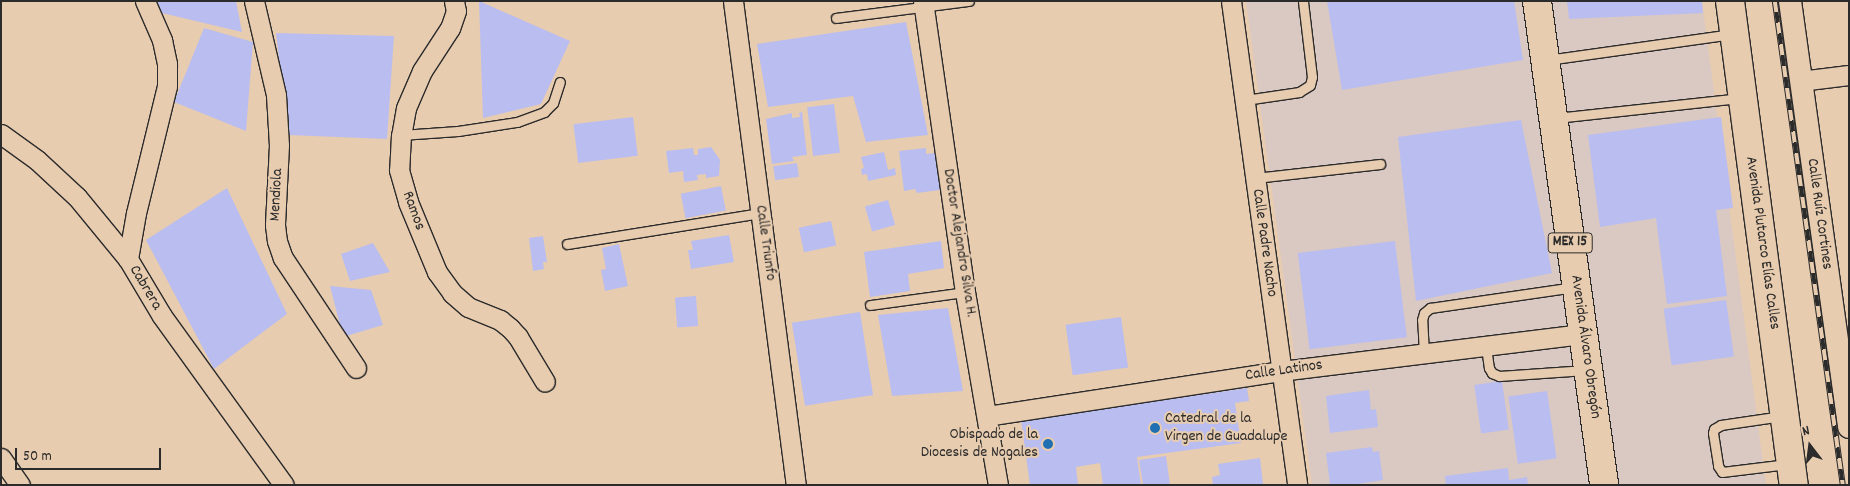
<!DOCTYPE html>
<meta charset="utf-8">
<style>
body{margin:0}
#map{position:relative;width:1850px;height:486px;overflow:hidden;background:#e8ccaf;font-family:Dekko,sans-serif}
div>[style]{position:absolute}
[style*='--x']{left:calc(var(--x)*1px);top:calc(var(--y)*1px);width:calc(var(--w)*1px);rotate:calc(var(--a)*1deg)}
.built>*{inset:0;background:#dac8c2}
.building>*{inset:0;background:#babdef;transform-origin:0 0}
.roads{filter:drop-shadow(1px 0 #2b2b2b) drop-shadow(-1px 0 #2b2b2b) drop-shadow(0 1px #2b2b2b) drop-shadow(0 -1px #2b2b2b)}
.service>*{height:9px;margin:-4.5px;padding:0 4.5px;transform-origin:4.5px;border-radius:4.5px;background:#e8ccaf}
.minor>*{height:19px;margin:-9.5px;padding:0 9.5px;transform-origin:9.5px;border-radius:9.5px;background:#e8ccaf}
.tertiary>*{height:22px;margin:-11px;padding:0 11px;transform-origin:11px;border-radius:11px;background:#e8ccaf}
.trunk>*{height:28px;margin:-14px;padding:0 14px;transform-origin:14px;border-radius:14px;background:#e8ccaf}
.rail>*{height:5.5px;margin-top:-2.75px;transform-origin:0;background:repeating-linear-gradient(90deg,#e8ccaf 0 11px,#2b2b2b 0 22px);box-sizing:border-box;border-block:1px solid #2b2b2b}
.dots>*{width:14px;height:14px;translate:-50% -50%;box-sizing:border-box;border:2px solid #e8ccaf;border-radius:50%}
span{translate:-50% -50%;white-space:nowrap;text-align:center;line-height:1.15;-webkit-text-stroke:4px #e8ccaf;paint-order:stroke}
.shield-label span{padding:1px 4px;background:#e8ccaf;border:1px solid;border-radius:4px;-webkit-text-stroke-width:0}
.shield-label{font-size:15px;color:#2b2b2b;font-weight:700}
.street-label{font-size:16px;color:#2b2b2b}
.poi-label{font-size:16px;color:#2b2b2b}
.left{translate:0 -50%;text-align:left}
.right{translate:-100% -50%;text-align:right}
.frame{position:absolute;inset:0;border:2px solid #2b2b2b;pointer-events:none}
.north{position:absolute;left:1785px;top:421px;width:50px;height:50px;-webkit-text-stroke:4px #e8ccaf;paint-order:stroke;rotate:345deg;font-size:14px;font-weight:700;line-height:20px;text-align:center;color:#2b2b2b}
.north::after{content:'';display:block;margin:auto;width:18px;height:22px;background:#2b2b2b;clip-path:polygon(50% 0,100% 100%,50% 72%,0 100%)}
.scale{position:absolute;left:15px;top:448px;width:146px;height:22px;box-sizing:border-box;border:2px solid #2b2b2b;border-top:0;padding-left:6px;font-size:15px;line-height:18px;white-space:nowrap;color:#2b2b2b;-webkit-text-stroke:4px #e8ccaf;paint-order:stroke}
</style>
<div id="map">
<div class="built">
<i style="clip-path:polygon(1246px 1px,1702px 1px,1766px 485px,1312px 485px)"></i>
</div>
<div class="building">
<i style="clip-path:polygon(157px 1px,236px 1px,242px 32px,162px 13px)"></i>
<i style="clip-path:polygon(479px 1px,570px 41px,541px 104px,483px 118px)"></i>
<i style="clip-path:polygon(1327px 1px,1514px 1px,1523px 60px,1342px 90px)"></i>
<i style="clip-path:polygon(1567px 1px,1702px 1px,1703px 13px,1569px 19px)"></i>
<i style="clip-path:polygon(906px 22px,928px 135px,866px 142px,853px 96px,768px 107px,757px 44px)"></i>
<i style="clip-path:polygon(204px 28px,253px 42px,246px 131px,174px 102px)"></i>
<i style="clip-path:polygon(276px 33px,394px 36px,387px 139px,288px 135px)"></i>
<i style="left:834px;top:104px;width:49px;height:27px;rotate:83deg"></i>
<i style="clip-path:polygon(802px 112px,807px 155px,792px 157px,794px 161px,772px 164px,766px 119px,792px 113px,792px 118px,800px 117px,799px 113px)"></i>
<i style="left:633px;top:117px;width:39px;height:60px;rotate:83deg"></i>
<i style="clip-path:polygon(1721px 117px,1733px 208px,1716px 210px,1727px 296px,1667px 304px,1656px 218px,1600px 227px,1588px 135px)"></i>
<i style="clip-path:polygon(1521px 120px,1552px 273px,1416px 301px,1398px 137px)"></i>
<i style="clip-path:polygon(711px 147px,720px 160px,719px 176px,706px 178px,706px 174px,697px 175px,698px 180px,684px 182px,683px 171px,669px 173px,666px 151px,693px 148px,694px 155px,698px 155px,698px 149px)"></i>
<i style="clip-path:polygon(926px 148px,926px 154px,935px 153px,940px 190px,917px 193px,915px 189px,904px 191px,899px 151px)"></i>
<i style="clip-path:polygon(884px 152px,888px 170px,895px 168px,896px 175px,868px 181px,867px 174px,862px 175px,861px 169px,864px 168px,861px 157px)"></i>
<i style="left:797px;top:163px;width:14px;height:24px;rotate:82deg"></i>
<i style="left:721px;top:186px;width:25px;height:41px;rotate:79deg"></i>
<i style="clip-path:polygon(227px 188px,287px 314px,214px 369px,146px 240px)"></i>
<i style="left:888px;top:200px;width:26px;height:24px;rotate:74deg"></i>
<i style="left:831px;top:221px;width:25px;height:33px;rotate:78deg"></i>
<i style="clip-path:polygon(729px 235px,734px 262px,691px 269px,688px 250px,693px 250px,691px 241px)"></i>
<i style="clip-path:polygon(543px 236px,547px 262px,543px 262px,544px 269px,533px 271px,529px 238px)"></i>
<i style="clip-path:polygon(941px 241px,944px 268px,908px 274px,910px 291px,870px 297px,864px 252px)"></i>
<i style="left:1395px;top:241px;width:97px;height:98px;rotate:83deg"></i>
<i style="clip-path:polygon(373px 243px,390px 272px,350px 281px,341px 254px)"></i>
<i style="clip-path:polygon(619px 244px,628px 286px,605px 291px,601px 270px,606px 269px,602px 248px)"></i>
<i style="clip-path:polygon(330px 286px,371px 290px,383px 325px,343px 337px)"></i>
<i style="left:696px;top:296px;width:30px;height:21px;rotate:86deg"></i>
<i style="left:1726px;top:300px;width:57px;height:63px;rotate:82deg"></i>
<i style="clip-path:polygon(948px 308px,963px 391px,892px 396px,878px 315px)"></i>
<i style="left:860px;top:312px;width:84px;height:69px;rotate:81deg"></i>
<i style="left:1121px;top:317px;width:51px;height:56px;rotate:82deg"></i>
<i style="left:1502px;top:381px;width:49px;height:28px;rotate:82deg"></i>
<i style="clip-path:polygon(1247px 388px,1249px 401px,1235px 403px,1241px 443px,1137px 457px,1141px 485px,1103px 485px,1100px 463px,1076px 467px,1078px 485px,1030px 485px,1021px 421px)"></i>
<i style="clip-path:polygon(1369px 390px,1371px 410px,1376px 409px,1378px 427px,1330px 433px,1326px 396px)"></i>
<i style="left:1547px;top:391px;width:68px;height:39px;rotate:82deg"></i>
<i style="clip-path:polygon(1372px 447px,1373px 452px,1379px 451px,1383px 480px,1351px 485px,1330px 484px,1326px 453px)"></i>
<i style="clip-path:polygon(1166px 456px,1170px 485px,1143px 485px,1139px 460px)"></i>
<i style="clip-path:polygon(1260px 458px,1263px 484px,1213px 485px,1212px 477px,1220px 475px,1218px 464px)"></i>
<i style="clip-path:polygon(1508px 468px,1509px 480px,1527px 477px,1528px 485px,1446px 485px,1445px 476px)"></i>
</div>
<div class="roads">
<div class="service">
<i style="--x:836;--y:18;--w:134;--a:-7.3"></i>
<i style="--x:1547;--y:60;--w:187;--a:-8"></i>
<i style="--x:1245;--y:100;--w:55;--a:-8.4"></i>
<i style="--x:1299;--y:92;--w:13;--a:-32"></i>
<i style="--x:1310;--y:85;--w:8;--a:-76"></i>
<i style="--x:1312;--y:77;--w:77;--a:-96.8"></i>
<i style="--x:1556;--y:118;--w:184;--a:-6.2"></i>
<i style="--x:401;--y:135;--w:57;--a:-4"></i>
<i style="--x:458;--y:131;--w:60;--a:-8.7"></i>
<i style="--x:517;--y:122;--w:29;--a:-20"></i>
<i style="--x:544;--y:112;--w:13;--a:-45"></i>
<i style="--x:553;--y:103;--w:22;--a:-72"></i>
<i style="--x:1255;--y:178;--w:126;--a:-6.4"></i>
<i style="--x:567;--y:244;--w:196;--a:-9.1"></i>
<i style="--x:870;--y:305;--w:96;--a:-7.8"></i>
<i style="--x:1486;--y:347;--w:21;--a:82"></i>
<i style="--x:1489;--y:368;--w:6;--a:59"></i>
<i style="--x:1492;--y:373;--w:8;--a:23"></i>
<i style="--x:1499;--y:376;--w:87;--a:-3.9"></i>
<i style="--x:1424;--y:354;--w:34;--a:-93"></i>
<i style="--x:1422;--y:320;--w:7;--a:-74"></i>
<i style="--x:1424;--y:313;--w:8;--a:-40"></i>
<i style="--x:1430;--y:308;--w:146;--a:-8.3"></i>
<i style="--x:1782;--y:416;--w:62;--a:171.6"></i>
<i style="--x:1721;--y:425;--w:8;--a:150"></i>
<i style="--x:1714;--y:429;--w:4;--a:104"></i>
<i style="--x:1713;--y:433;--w:33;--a:81"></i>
<i style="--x:1718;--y:466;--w:7;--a:56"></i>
<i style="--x:1722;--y:472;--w:66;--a:-6.9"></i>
</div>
<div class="minor">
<i style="--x:145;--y:1;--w:43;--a:66.4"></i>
<i style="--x:162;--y:40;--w:25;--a:78"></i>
<i style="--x:167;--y:64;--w:22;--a:90"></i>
<i style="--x:167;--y:86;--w:131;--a:103.7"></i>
<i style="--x:136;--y:213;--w:47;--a:99.9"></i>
<i style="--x:128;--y:259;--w:66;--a:59.2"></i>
<i style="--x:162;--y:316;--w:208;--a:54.2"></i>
<i style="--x:254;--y:1;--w:97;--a:76.8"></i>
<i style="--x:276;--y:95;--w:50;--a:86.6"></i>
<i style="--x:279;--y:145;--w:80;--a:92.9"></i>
<i style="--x:275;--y:225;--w:16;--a:83"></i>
<i style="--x:277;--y:241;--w:18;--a:71"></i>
<i style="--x:283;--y:258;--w:132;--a:56.4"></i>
<i style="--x:454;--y:1;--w:10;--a:79"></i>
<i style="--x:456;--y:11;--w:18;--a:109"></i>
<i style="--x:450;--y:28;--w:51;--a:123.1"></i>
<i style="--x:422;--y:71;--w:40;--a:113.4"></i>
<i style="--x:406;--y:108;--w:27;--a:100"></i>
<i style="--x:401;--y:135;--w:35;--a:93"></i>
<i style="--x:399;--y:170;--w:33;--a:74"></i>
<i style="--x:408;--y:202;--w:76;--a:67.5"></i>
<i style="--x:437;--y:272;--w:26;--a:54"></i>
<i style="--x:452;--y:293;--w:21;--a:41"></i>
<i style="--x:468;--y:307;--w:35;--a:22"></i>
<i style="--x:500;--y:320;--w:13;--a:39"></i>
<i style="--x:510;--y:328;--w:12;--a:48"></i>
<i style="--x:518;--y:337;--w:52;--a:59"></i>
<i style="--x:733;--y:1;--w:488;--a:82.6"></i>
<i style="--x:923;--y:1;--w:294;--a:81.8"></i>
<i style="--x:965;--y:292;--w:196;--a:80.3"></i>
<i style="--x:1231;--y:1;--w:488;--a:82.2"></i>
<i style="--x:1800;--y:81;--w:49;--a:-7"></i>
<i style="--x:1;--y:134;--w:44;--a:35.8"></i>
<i style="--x:37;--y:160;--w:54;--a:42.8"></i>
<i style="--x:77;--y:197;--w:80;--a:50.6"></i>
<i style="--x:987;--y:416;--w:297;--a:-8.7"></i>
<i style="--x:1281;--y:371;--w:304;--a:-7"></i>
<i style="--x:1;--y:458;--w:33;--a:55"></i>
</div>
<div class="tertiary">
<i style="--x:1790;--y:1;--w:430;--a:82.1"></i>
</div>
<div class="trunk">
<i style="--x:1537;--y:1;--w:489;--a:82.1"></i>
<i style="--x:1730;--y:1;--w:488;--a:82.5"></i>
</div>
</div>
<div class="rail">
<i style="--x:1775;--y:1;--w:489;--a:82"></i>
</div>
<div class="dots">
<i style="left:1155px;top:428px;background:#1f6fb2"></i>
<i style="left:1048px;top:444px;background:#1f6fb2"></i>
</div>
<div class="shield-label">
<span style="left:1570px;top:243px">MEX 15</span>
</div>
<div class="street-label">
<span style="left:277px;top:195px;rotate:-87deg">Mendiola</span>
<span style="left:413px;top:211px;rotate:70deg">Ramos</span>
<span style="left:1819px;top:214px;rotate:82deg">Calle Ruíz Cortines</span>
<span style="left:765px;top:243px;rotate:82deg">Calle Triunfo</span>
<span style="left:959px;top:243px;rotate:81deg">Doctor Alejandro Silva H.</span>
<span style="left:1264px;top:243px;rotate:82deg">Calle Padre Nacho</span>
<span style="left:1762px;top:243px;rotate:82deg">Avenida Plutarco Elías Calles</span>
<span style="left:145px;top:288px;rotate:59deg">Cabrera</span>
<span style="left:1585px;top:347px;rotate:82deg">Avenida Álvaro Obregón</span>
<span style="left:1284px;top:371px;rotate:-8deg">Calle Latinos</span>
</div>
<div class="poi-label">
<span class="left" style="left:1165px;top:428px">Catedral de la<br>Virgen de Guadalupe</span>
<span class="right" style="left:1038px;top:444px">Obispado de la<br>Diocesis de Nogales</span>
</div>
<div class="frame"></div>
<div class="north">N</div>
<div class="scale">50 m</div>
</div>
